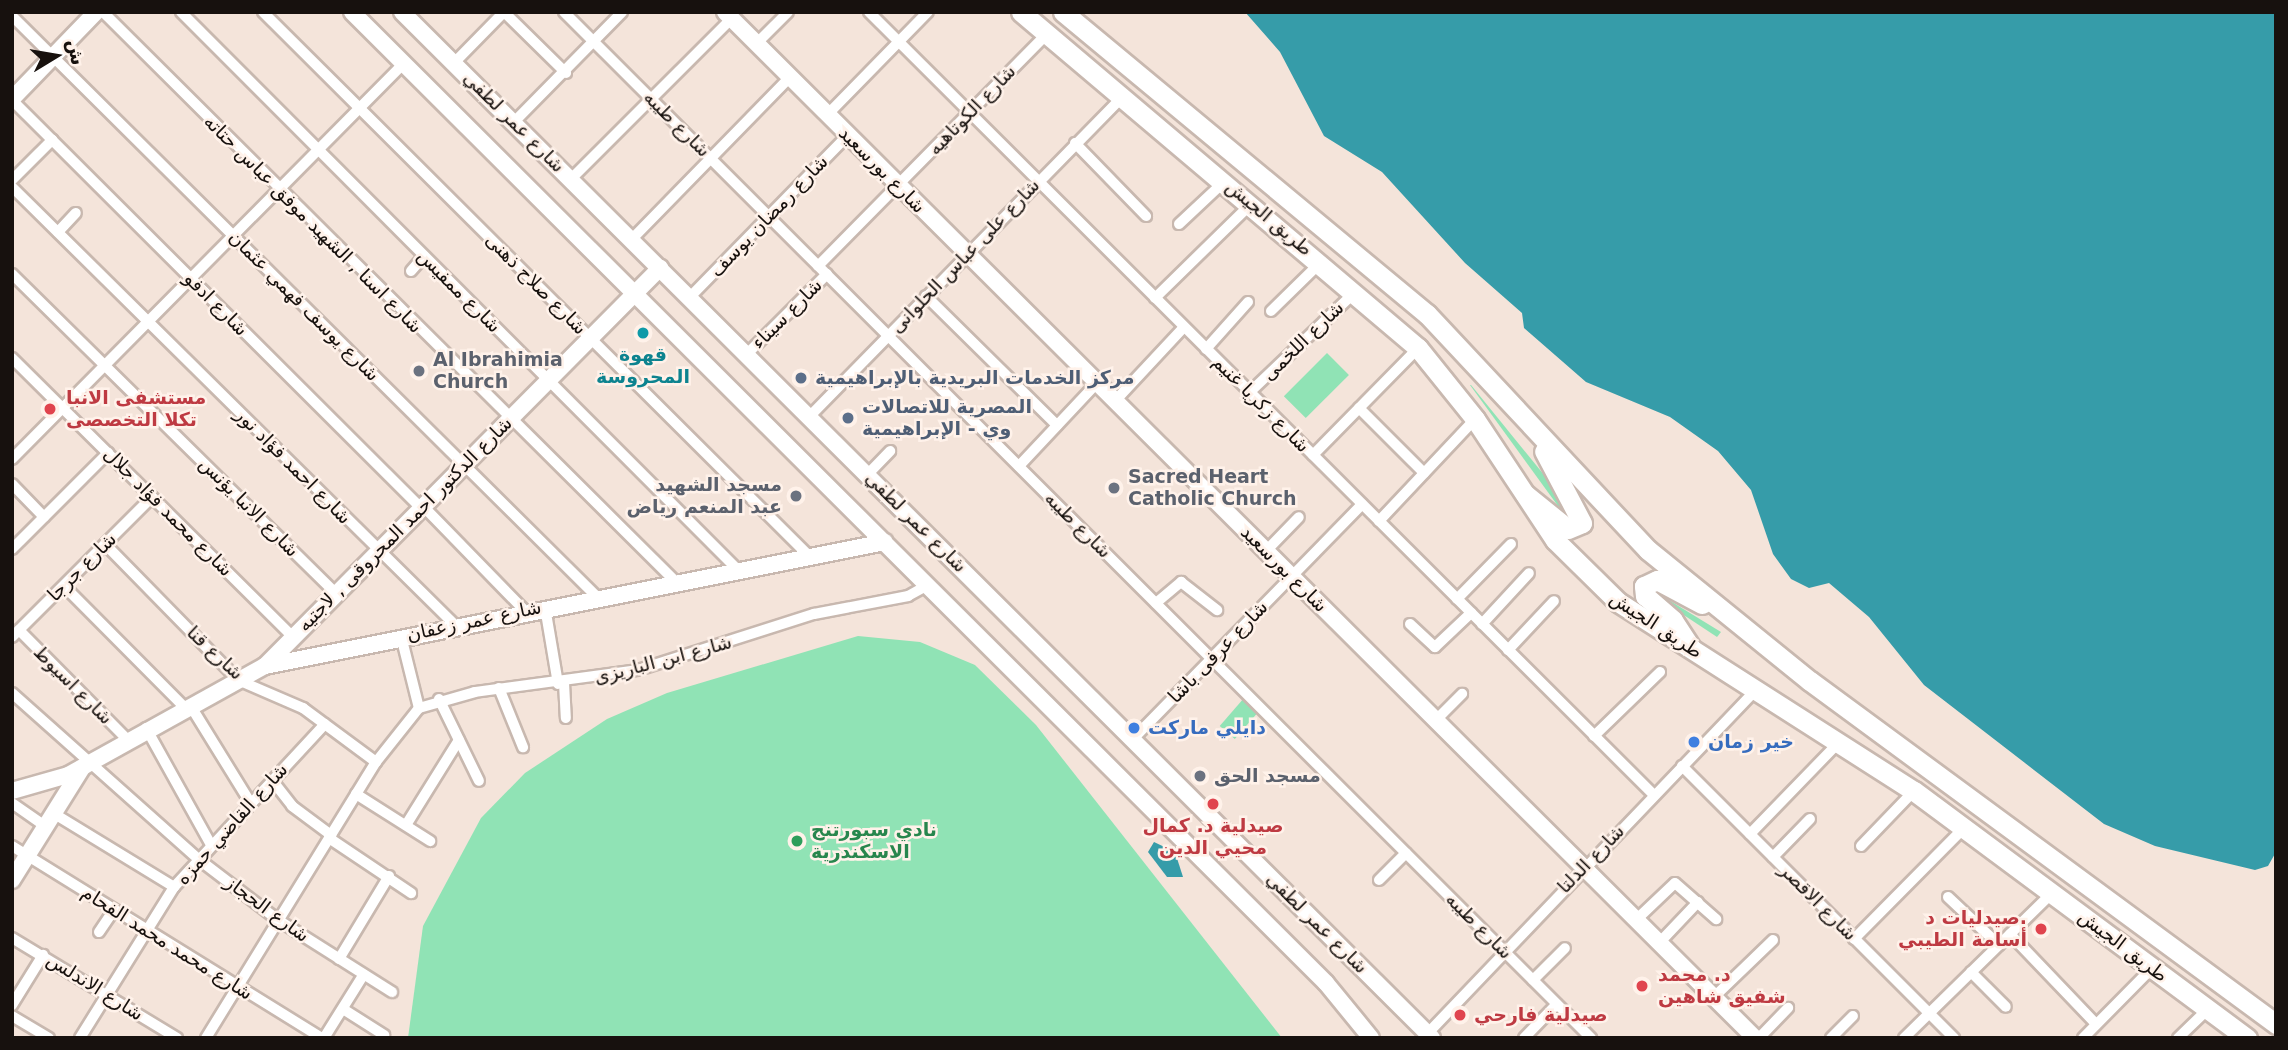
<!DOCTYPE html>
<meta charset="utf-8">
<style>
body{margin:0}
#map{position:relative;width:2288px;height:1050px;overflow:hidden;background:#f4e4da;font-family:"DejaVu Sans",Vazirmatn,sans-serif}
div>[style]{position:absolute}
[style*='--x']{left:calc(var(--x)*1px);top:calc(var(--y)*1px);width:calc(var(--w)*1px);rotate:calc(var(--a)*1deg)}
.green>*{inset:0;background:#90e3b5;transform-origin:0 0}
.water>*{inset:0;background:#369ca9}
.roads{filter:drop-shadow(2px 0 #c8b8af) drop-shadow(-2px 0 #c8b8af) drop-shadow(0 2px #c8b8af) drop-shadow(0 -2px #c8b8af)}
.street>*{height:10px;margin:-5px;padding:0 5px;transform-origin:5px;border-radius:5px;background:#fff}
.secondary>*{height:16px;margin:-8px;padding:0 8px;transform-origin:8px;border-radius:8px;background:#fff}
.highway>*{height:19px;margin:-9.5px;padding:0 9.5px;transform-origin:9.5px;border-radius:9.5px;background:#fff}
.dots>*{width:19px;height:19px;translate:-50% -50%;box-sizing:border-box;border:4px solid #fff2ea;border-radius:50%}
span{translate:-50% -50%;white-space:nowrap;text-align:center;line-height:1.15;-webkit-text-stroke:5px #fff2ea;paint-order:stroke}
.street-label{font-size:19px;color:#17110e}
.culture-label{font-size:19px;color:#0d838f;font-weight:700}
.worship-label{font-size:19px;color:#5b616d;font-weight:700}
.left{translate:0 -50%;text-align:left}
.right{translate:-100% -50%;text-align:right}
.service-label{font-size:19px;color:#4e5e75;font-weight:700}
.health-label{font-size:19px;color:#be3a42;font-weight:700}
.shop-label{font-size:19px;color:#366cbe;font-weight:700}
.leisure-label{font-size:19px;color:#27864d;font-weight:700}
.frame{position:absolute;inset:0;border:14px solid #17110e;pointer-events:none}
.north{position:absolute;left:21px;top:21px;width:70px;height:70px;-webkit-text-stroke:5px #fff2ea;paint-order:stroke;rotate:79deg;font-size:19px;font-weight:700;line-height:28px;text-align:center;color:#17110e}
.north::after{content:'';display:block;margin:auto;width:24px;height:32px;background:#17110e;clip-path:polygon(50% 0,100% 100%,50% 72%,0 100%)}
</style>
<div id="map">
<div class="green">
<i style="left:1327px;top:353px;width:31px;height:61px;rotate:45deg"></i>
<i style="clip-path:polygon(1470px 385px,1471px 385px,1575px 513px,1566px 517px)"></i>
<i style="clip-path:polygon(1654px 591px,1721px 632px,1717px 637px,1655px 596px)"></i>
<i style="clip-path:polygon(858px 636px,920px 642px,975px 665px,1036px 725px,1282px 1038px,408px 1038px,423px 926px,481px 818px,525px 773px,607px 719px,667px 693px)"></i>
<i style="left:1244px;top:698px;width:20px;height:37px;rotate:41deg"></i>
</div>
<div class="water">
<i style="clip-path:polygon(1245px 12px,2276px 12px,2276px 852px,2268px 866px,2255px 870px,2155px 846px,2104px 824px,1924px 685px,1869px 617px,1829px 583px,1809px 588px,1791px 579px,1773px 554px,1751px 490px,1718px 451px,1670px 417px,1586px 382px,1524px 328px,1522px 313px,1465px 263px,1382px 172px,1324px 136px,1280px 52px)"></i>
<i style="clip-path:polygon(1154px 842px,1175px 852px,1183px 877px,1167px 877px,1148px 852px)"></i>
</div>
<div class="roads">
<div class="street">
<i style="--x:103;--y:12;--w:807;--a:44.85"></i>
<i style="--x:181;--y:12;--w:787;--a:45.05"></i>
<i style="--x:263;--y:12;--w:771;--a:44.89"></i>
<i style="--x:504;--y:12;--w:87;--a:44.5"></i>
<i style="--x:564;--y:12;--w:1452;--a:44.97"></i>
<i style="--x:869;--y:12;--w:1109;--a:44.93"></i>
<i style="--x:12;--y:16;--w:823;--a:44.8"></i>
<i style="--x:756;--y:44;--w:45;--a:-45"></i>
<i style="--x:454;--y:63;--w:71;--a:-45.6"></i>
<i style="--x:12;--y:100;--w:576;--a:44.93"></i>
<i style="--x:827;--y:115;--w:144;--a:-45.6"></i>
<i style="--x:514;--y:122;--w:154;--a:-45.5"></i>
<i style="--x:1075;--y:143;--w:102;--a:45.8"></i>
<i style="--x:571;--y:179;--w:226;--a:-45"></i>
<i style="--x:12;--y:180;--w:57;--a:-45"></i>
<i style="--x:12;--y:187;--w:623;--a:44.67"></i>
<i style="--x:1179;--y:224;--w:63;--a:-43.1"></i>
<i style="--x:58;--y:232;--w:26;--a:-47"></i>
<i style="--x:632;--y:239;--w:226;--a:-45.7"></i>
<i style="--x:818;--y:266;--w:326;--a:-45.4"></i>
<i style="--x:411;--y:271;--w:20;--a:-49"></i>
<i style="--x:12;--y:274;--w:454;--a:44.6"></i>
<i style="--x:926;--y:296;--w:184;--a:44.6"></i>
<i style="--x:690;--y:297;--w:226;--a:-45.7"></i>
<i style="--x:1155;--y:298;--w:136;--a:-44.4"></i>
<i style="--x:1271;--y:311;--w:71;--a:-44.4"></i>
<i style="--x:1206;--y:349;--w:63;--a:-48.2"></i>
<i style="--x:747;--y:354;--w:113;--a:-45"></i>
<i style="--x:12;--y:358;--w:396;--a:44.8"></i>
<i style="--x:1250;--y:392;--w:145;--a:-43.6"></i>
<i style="--x:1115;--y:401;--w:101;--a:-47"></i>
<i style="--x:1359;--y:408;--w:92;--a:45"></i>
<i style="--x:810;--y:416;--w:446;--a:-45.6"></i>
<i style="--x:1313;--y:455;--w:150;--a:-45.5"></i>
<i style="--x:12;--y:459;--w:557;--a:-45.29"></i>
<i style="--x:1019;--y:466;--w:114;--a:-46.8"></i>
<i style="--x:868;--y:474;--w:32;--a:-46"></i>
<i style="--x:12;--y:484;--w:46;--a:45.9"></i>
<i style="--x:422;--y:505;--w:148;--a:45.8"></i>
<i style="--x:1379;--y:521;--w:140;--a:-46.7"></i>
<i style="--x:105;--y:544;--w:190;--a:45.6"></i>
<i style="--x:238;--y:680;--w:71;--a:23.3"></i>
<i style="--x:303;--y:708;--w:91;--a:36.5"></i>
<i style="--x:12;--y:549;--w:136;--a:-45"></i>
<i style="--x:1266;--y:551;--w:47;--a:-45.9"></i>
<i style="--x:64;--y:586;--w:172;--a:45.2"></i>
<i style="--x:1457;--y:599;--w:77;--a:-45.5"></i>
<i style="--x:1156;--y:603;--w:33;--a:-40"></i>
<i style="--x:1181;--y:582;--w:46;--a:37.9"></i>
<i style="--x:545;--y:607;--w:78;--a:80.4"></i>
<i style="--x:1410;--y:624;--w:34;--a:43"></i>
<i style="--x:1435;--y:647;--w:50;--a:-43.4"></i>
<i style="--x:1482;--y:624;--w:69;--a:-47.3"></i>
<i style="--x:19;--y:630;--w:153;--a:45.3"></i>
<i style="--x:401;--y:636;--w:74;--a:76"></i>
<i style="--x:12;--y:637;--w:198;--a:-45"></i>
<i style="--x:1508;--y:650;--w:67;--a:-46.8"></i>
<i style="--x:564;--y:683;--w:35;--a:87"></i>
<i style="--x:499;--y:688;--w:64;--a:67.9"></i>
<i style="--x:12;--y:693;--w:248;--a:41.7"></i>
<i style="--x:197;--y:858;--w:102;--a:37.4"></i>
<i style="--x:278;--y:920;--w:135;--a:32.3"></i>
<i style="--x:439;--y:699;--w:91;--a:64"></i>
<i style="--x:190;--y:705;--w:114;--a:58.3"></i>
<i style="--x:1436;--y:720;--w:37;--a:-45"></i>
<i style="--x:146;--y:728;--w:132;--a:60.9"></i>
<i style="--x:1594;--y:736;--w:92;--a:-44.1"></i>
<i style="--x:1133;--y:739;--w:328;--a:-45.7"></i>
<i style="--x:1682;--y:766;--w:385;--a:45"></i>
<i style="--x:272;--y:780;--w:33;--a:52"></i>
<i style="--x:292;--y:806;--w:49;--a:36.6"></i>
<i style="--x:356;--y:794;--w:88;--a:32.4"></i>
<i style="--x:12;--y:803;--w:40;--a:34.9"></i>
<i style="--x:53;--y:813;--w:142;--a:31.4"></i>
<i style="--x:406;--y:825;--w:100;--a:-58.1"></i>
<i style="--x:1750;--y:834;--w:129;--a:-45.9"></i>
<i style="--x:329;--y:838;--w:99;--a:33.9"></i>
<i style="--x:12;--y:846;--w:365;--a:31.8"></i>
<i style="--x:1861;--y:846;--w:76;--a:-46.1"></i>
<i style="--x:1773;--y:857;--w:53;--a:-45.8"></i>
<i style="--x:1379;--y:880;--w:38;--a:-45"></i>
<i style="--x:1948;--y:897;--w:70;--a:43.3"></i>
<i style="--x:1637;--y:919;--w:52;--a:-43.5"></i>
<i style="--x:1675;--y:883;--w:55;--a:41.3"></i>
<i style="--x:99;--y:932;--w:27;--a:-56"></i>
<i style="--x:2010;--y:934;--w:124;--a:46.3"></i>
<i style="--x:12;--y:938;--w:193;--a:31.2"></i>
<i style="--x:1854;--y:939;--w:156;--a:-45.3"></i>
<i style="--x:1660;--y:942;--w:55;--a:-46.5"></i>
<i style="--x:339;--y:959;--w:97;--a:-58.9"></i>
<i style="--x:1971;--y:972;--w:49;--a:45"></i>
<i style="--x:1533;--y:980;--w:45;--a:-45"></i>
<i style="--x:1714;--y:997;--w:82;--a:-44"></i>
<i style="--x:12;--y:1005;--w:59;--a:-58.2"></i>
<i style="--x:343;--y:1009;--w:49;--a:32.4"></i>
<i style="--x:12;--y:1016;--w:43;--a:30.7"></i>
<i style="--x:1428;--y:1033;--w:476;--a:-46.3"></i>
<i style="--x:80;--y:1038;--w:178;--a:-58.1"></i>
<i style="--x:174;--y:887;--w:222;--a:-47.2"></i>
<i style="--x:206;--y:1038;--w:324;--a:-58.4"></i>
<i style="--x:376;--y:762;--w:69;--a:-51.5"></i>
<i style="--x:419;--y:708;--w:58;--a:-15.9"></i>
<i style="--x:475;--y:692;--w:164;--a:-7.7"></i>
<i style="--x:638;--y:670;--w:185;--a:-17.7"></i>
<i style="--x:814;--y:614;--w:96;--a:-10.8"></i>
<i style="--x:908;--y:596;--w:23;--a:-29"></i>
<i style="--x:324;--y:1038;--w:75;--a:-58"></i>
<i style="--x:1524;--y:1038;--w:47;--a:-45.9"></i>
<i style="--x:1759;--y:1038;--w:42;--a:-46"></i>
<i style="--x:1831;--y:1038;--w:31;--a:-45"></i>
<i style="--x:1904;--y:1038;--w:207;--a:-44.4"></i>
<i style="--x:2083;--y:1038;--w:98;--a:-45.4"></i>
<i style="--x:2178;--y:1038;--w:42;--a:-44"></i>
</div>
<div class="secondary">
<i style="--x:352;--y:12;--w:1375;--a:44.91"></i>
<i style="--x:1326;--y:983;--w:71;--a:50.7"></i>
<i style="--x:402;--y:12;--w:1454;--a:44.89"></i>
<i style="--x:725;--y:12;--w:1454;--a:44.89"></i>
<i style="--x:12;--y:99;--w:121;--a:-46"></i>
<i style="--x:265;--y:666;--w:561;--a:-45.22"></i>
<i style="--x:12;--y:791;--w:58;--a:-15.9"></i>
<i style="--x:68;--y:775;--w:225;--a:-29"></i>
<i style="--x:265;--y:666;--w:632;--a:-11.31"></i>
<i style="--x:12;--y:880;--w:132;--a:-58"></i>
</div>
<div class="highway">
<i style="--x:1021;--y:12;--w:520;--a:40.24"></i>
<i style="--x:1418;--y:348;--w:91;--a:51.2"></i>
<i style="--x:1475;--y:419;--w:145;--a:56.5"></i>
<i style="--x:1555;--y:540;--w:88;--a:44.5"></i>
<i style="--x:1618;--y:602;--w:351;--a:32.6"></i>
<i style="--x:1914;--y:791;--w:415;--a:36.6"></i>
<i style="--x:1063;--y:12;--w:473;--a:39.7"></i>
<i style="--x:1427;--y:314;--w:323;--a:46.9"></i>
<i style="--x:1648;--y:550;--w:208;--a:39"></i>
<i style="--x:1810;--y:681;--w:579;--a:36.35"></i>
<i style="--x:1525;--y:494;--w:55;--a:39.1"></i>
<i style="--x:1568;--y:529;--w:15;--a:-23"></i>
<i style="--x:1582;--y:523;--w:81;--a:-117.8"></i>
<i style="--x:1691;--y:648;--w:33;--a:-123"></i>
<i style="--x:1673;--y:620;--w:37;--a:-139"></i>
<i style="--x:1645;--y:596;--w:10;--a:-96"></i>
<i style="--x:1644;--y:586;--w:14;--a:-25"></i>
<i style="--x:1657;--y:580;--w:51;--a:28.1"></i>
</div>
</div>
<div class="dots">
<i style="left:643px;top:333px;background:#0f9aa8"></i>
<i style="left:419px;top:371px;background:#6b7280"></i>
<i style="left:801px;top:378px;background:#5c6f8a"></i>
<i style="left:50px;top:409px;background:#e0444e"></i>
<i style="left:848px;top:418px;background:#5c6f8a"></i>
<i style="left:1114px;top:488px;background:#6b7280"></i>
<i style="left:796px;top:496px;background:#6b7280"></i>
<i style="left:1134px;top:728px;background:#3f7fe0"></i>
<i style="left:1694px;top:742px;background:#3f7fe0"></i>
<i style="left:1200px;top:776px;background:#6b7280"></i>
<i style="left:1213px;top:804px;background:#e0444e"></i>
<i style="left:797px;top:841px;background:#2e9e5b"></i>
<i style="left:2041px;top:929px;background:#e0444e"></i>
<i style="left:1642px;top:986px;background:#e0444e"></i>
<i style="left:1460px;top:1015px;background:#e0444e"></i>
</div>
<div class="street-label">
<span style="left:972px;top:110px;rotate:-46deg">شارع الكوتاهيه</span>
<span style="left:514px;top:122px;rotate:45deg">شارع عمر لطفي</span>
<span style="left:677px;top:124px;rotate:45deg">شارع طيبه</span>
<span style="left:882px;top:170px;rotate:45deg">شارع بورسعيد</span>
<span style="left:769px;top:216px;rotate:-46deg">شارع رمضان يوسف</span>
<span style="left:1269px;top:218px;rotate:40deg">طريق الجيش</span>
<span style="left:313px;top:224px;rotate:45deg">شارع اسنا , الشهيد موفق عباس حتاته</span>
<span style="left:965px;top:256px;rotate:-46deg">شارع على عباس الحلوانى</span>
<span style="left:536px;top:284px;rotate:45deg">شارع صلاح ذهنى</span>
<span style="left:459px;top:291px;rotate:45deg">شارع ممفيس</span>
<span style="left:216px;top:304px;rotate:45deg">شارع ادفو</span>
<span style="left:304px;top:306px;rotate:45deg">شارع يوسف فهمي عثمان</span>
<span style="left:787px;top:314px;rotate:-45deg">شارع سيناء</span>
<span style="left:1303px;top:341px;rotate:-44deg">شارع اللخمى</span>
<span style="left:1261px;top:404px;rotate:45deg">شارع زكريا غنيم</span>
<span style="left:293px;top:466px;rotate:45deg">شارع احمد فؤاد نور</span>
<span style="left:249px;top:507px;rotate:45deg">شارع الانبا يؤنس</span>
<span style="left:168px;top:512px;rotate:45deg">شارع محمد فؤاد جلال</span>
<span style="left:916px;top:522px;rotate:45deg">شارع عمر لطفي</span>
<span style="left:405px;top:524px;rotate:-45deg">شارع الدكتور احمد المحروقى , لاجتيه</span>
<span style="left:1078px;top:525px;rotate:45deg">شارع طيبه</span>
<span style="left:82px;top:567px;rotate:-45deg">شارع جرجا</span>
<span style="left:1284px;top:569px;rotate:45deg">شارع بورسعيد</span>
<span style="left:474px;top:621px;rotate:-12deg">شارع عمر زعفان</span>
<span style="left:1656px;top:625px;rotate:33deg">طريق الجيش</span>
<span style="left:1218px;top:652px;rotate:-46deg">شارع عرفى باشا</span>
<span style="left:215px;top:653px;rotate:43deg">شارع قنا</span>
<span style="left:663px;top:660px;rotate:-15deg">شارع ابن الباريزى</span>
<span style="left:73px;top:685px;rotate:45deg">شارع اسيوط</span>
<span style="left:232px;top:824px;rotate:-48deg">شارع القاضي حمزه</span>
<span style="left:1591px;top:859px;rotate:-46deg">شارع الدلتا</span>
<span style="left:1818px;top:902px;rotate:45deg">شارع الاقصر</span>
<span style="left:267px;top:909px;rotate:36deg">شارع الحجاز</span>
<span style="left:1317px;top:923px;rotate:45deg">شارع عمر لطفي</span>
<span style="left:1479px;top:926px;rotate:45deg">شارع طيبه</span>
<span style="left:167px;top:943px;rotate:32deg">شارع محمد محمد الفحام</span>
<span style="left:2123px;top:946px;rotate:37deg">طريق الجيش</span>
<span style="left:95px;top:987px;rotate:32deg">شارع الاندلس</span>
</div>
<div class="culture-label">
<span style="left:643px;top:366px">قهوة<br>المحروسة</span>
</div>
<div class="worship-label">
<span class="left" style="left:433px;top:371px">Al Ibrahimia<br>Church</span>
<span class="left" style="left:1128px;top:488px">Sacred Heart<br>Catholic Church</span>
<span class="right" style="left:782px;top:496px">مسجد الشهيد<br>عبد المنعم رياض</span>
<span class="left" style="left:1214px;top:776px">مسجد الحق</span>
</div>
<div class="service-label">
<span class="left" style="left:815px;top:378px">مركز الخدمات البريدية بالإبراهيمية</span>
<span class="left" style="left:862px;top:418px">المصرية للاتصالات<br>وي - الإبراهيمية</span>
</div>
<div class="health-label">
<span class="left" style="left:66px;top:409px">مستشفى الانبا<br>تكلا التخصصى</span>
<span style="left:1213px;top:837px">صيدلية د. كمال<br>محيي الدين</span>
<span class="right" style="left:2027px;top:929px">صيدليات د.<br>أسامة الطيبي</span>
<span class="left" style="left:1658px;top:986px">د. محمد<br>شفيق شاهين</span>
<span class="left" style="left:1474px;top:1015px">صيدلية فارحي</span>
</div>
<div class="shop-label">
<span class="left" style="left:1148px;top:728px">دايلي ماركت</span>
<span class="left" style="left:1708px;top:742px">خير زمان</span>
</div>
<div class="leisure-label">
<span class="left" style="left:811px;top:841px">نادي سبورتنج<br>الاسكندرية</span>
</div>
<div class="frame"></div>
<div class="north">ش</div>
</div>
